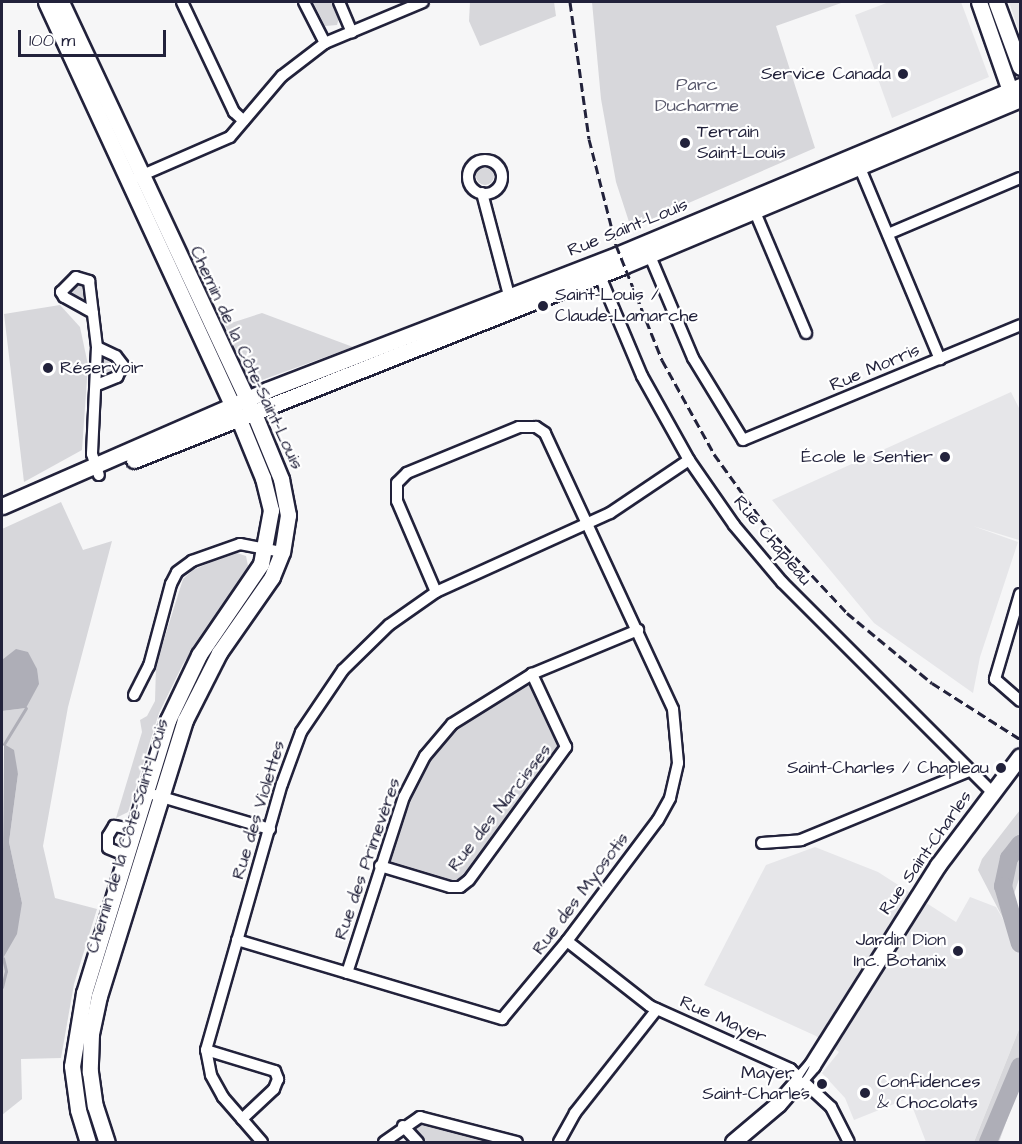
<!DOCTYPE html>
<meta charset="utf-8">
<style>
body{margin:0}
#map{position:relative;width:1022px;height:1144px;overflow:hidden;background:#f6f6f7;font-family:"Architects Daughter",sans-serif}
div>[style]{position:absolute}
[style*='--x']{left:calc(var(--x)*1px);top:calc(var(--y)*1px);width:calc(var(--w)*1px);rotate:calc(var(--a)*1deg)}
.built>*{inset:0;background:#e6e6e9}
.green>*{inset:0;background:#d7d7db}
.round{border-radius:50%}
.water>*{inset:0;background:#aeaeb7}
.stream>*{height:3px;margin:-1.5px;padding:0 1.5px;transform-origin:1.5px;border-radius:1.5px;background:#aeaeb7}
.river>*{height:18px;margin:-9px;padding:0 9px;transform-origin:9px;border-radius:9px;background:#aeaeb7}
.roads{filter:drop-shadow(2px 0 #22223b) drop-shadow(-2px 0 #22223b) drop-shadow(0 2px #22223b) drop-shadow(0 -2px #22223b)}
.street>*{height:10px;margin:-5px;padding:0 5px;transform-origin:5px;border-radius:5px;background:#fff}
.street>.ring{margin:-5px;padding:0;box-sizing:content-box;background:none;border:10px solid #fff;border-radius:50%}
.secondary>*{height:15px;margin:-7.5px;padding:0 7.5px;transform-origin:7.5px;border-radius:7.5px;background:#fff}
.rail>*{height:3px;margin-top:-1.5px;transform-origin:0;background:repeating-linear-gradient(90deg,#22223b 0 9px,transparent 0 13.5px)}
.dots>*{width:16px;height:16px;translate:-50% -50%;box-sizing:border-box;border:3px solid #fff;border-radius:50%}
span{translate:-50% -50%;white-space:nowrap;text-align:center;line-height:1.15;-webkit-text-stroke:4.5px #fff;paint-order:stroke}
.poi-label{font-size:18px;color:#22223b}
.right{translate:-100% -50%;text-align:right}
.left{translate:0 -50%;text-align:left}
.park-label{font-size:18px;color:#58586b}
.street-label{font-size:18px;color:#22223b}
.frame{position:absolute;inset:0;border:3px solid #22223b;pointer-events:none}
.scale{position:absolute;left:18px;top:30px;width:148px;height:27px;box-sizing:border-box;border:3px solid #22223b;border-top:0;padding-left:8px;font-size:18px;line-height:21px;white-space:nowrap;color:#22223b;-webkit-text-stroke:4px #fff;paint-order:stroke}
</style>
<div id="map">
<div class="built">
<i style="clip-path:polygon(889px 2px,961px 2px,989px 77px,892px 118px,855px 15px)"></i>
<i style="clip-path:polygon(1009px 2px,1020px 2px,1020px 34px)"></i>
<i style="clip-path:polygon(1011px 392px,1020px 410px,1020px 535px,1019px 540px,973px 526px,1018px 542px,980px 657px,973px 693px,874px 623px,772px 500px)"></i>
<i style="clip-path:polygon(815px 847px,878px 872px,956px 922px,970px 897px,996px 907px,1014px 938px,1020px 951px,1020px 1027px,974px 1142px,926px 1142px,909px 1098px,854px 1120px,845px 1098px,822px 1073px,839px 1052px,816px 1036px,704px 985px,766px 865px)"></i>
</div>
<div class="green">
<i style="clip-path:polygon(313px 2px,332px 2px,339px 18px,337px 25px,325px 26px)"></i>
<i style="clip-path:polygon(470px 2px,554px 2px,556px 16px,480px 46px,469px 21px)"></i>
<i style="clip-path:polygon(592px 2px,844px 2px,776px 26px,815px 148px,631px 228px,616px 182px,601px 99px)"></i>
<i class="round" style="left:476px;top:167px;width:18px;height:18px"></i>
<i style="clip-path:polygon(78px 279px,86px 282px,89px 307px,66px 294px)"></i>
<i style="clip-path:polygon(60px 305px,80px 327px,88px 365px,82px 450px,24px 482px,4px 314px)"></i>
<i style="clip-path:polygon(262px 313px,353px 347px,262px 380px,245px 371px,225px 325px)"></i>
<i class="round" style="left:101px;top:358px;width:14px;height:14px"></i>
<i style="clip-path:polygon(61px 502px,83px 550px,112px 541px,68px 707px,43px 846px,55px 898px,97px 909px,74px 984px,61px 1058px,21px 1059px,22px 1099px,2px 1115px,2px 960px,22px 903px,9px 842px,18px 774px,4px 744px,2px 746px,2px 711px,26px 708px,2px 660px,2px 529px)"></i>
<i style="clip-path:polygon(234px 552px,246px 556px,248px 566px,183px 664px,159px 713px,128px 812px,116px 818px,142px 732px,140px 720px,147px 716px,155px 701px,156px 665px,183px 579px,193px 570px)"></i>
<i style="clip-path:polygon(529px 683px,561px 754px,460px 884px,383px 864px,425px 756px,472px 709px)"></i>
<i style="clip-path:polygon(1020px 810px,1020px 876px,1013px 897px,1020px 927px,1020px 951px,978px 870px,982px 859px)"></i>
<i style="clip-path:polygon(1020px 1027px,1020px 1083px,999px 1142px,974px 1142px)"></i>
<i style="clip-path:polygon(425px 1120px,498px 1142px,424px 1142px,412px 1129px)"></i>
</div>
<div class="water">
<i style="clip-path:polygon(16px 649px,28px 652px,37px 669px,39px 684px,26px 708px,2px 711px,2px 660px)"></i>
<i style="clip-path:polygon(4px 744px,14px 750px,18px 774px,9px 842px,22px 903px,17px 934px,2px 960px)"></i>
</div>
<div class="stream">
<i style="--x:4;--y:744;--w:42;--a:-58.6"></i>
<i style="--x:2;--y:987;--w:16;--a:-76"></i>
<i style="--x:6;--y:971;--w:13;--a:-103"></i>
</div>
<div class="river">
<i style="--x:1020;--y:844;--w:18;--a:128"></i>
<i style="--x:1009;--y:858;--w:29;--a:102"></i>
<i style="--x:1003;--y:886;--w:60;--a:73.7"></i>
<i style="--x:988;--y:1142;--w:82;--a:-67.2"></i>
</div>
<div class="roads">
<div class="street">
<i style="--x:182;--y:2;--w:122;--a:64.7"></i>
<i style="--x:234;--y:112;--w:13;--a:42"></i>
<i style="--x:304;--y:2;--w:46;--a:62.9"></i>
<i style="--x:339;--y:2;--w:33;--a:67"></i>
<i class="ring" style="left:468px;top:160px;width:24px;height:24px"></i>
<i style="--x:857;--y:161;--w:215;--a:67.3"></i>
<i style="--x:138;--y:177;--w:100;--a:-23.5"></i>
<i style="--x:230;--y:137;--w:80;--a:-49.6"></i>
<i style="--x:282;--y:76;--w:54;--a:-37.5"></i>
<i style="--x:325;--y:43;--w:106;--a:-22.7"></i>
<i style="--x:482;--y:193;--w:114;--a:75.2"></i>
<i style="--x:752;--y:205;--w:139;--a:67.1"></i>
<i style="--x:888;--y:234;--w:143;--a:-23"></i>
<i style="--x:647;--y:249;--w:118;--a:67.1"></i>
<i style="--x:693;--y:358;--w:96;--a:58.6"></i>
<i style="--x:743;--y:440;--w:300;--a:-22.5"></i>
<i style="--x:597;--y:269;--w:116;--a:67.2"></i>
<i style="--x:642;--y:376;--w:96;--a:60.8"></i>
<i style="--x:689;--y:460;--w:79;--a:55.3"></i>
<i style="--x:734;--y:525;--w:75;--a:49.9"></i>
<i style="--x:782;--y:582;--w:297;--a:45"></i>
<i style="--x:93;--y:313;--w:33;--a:-151"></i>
<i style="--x:64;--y:297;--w:6;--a:-121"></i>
<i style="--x:61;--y:292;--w:21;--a:-45"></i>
<i style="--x:76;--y:277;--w:14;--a:17"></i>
<i style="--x:89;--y:281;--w:66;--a:83.1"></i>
<i style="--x:97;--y:347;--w:107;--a:92.7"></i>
<i style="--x:92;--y:454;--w:22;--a:72"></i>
<i style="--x:97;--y:385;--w:22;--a:-22"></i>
<i style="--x:117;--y:377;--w:13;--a:-63"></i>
<i style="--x:123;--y:365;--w:11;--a:-128"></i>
<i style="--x:116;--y:356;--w:21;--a:-155"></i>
<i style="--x:1020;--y:594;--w:89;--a:106.4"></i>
<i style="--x:995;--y:679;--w:33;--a:41"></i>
<i style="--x:134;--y:695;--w:33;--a:-63"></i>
<i style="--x:149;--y:666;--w:85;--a:-75"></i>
<i style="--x:171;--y:584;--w:13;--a:-63"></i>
<i style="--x:177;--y:572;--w:19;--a:-36"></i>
<i style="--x:192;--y:561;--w:51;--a:-19.5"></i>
<i style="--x:240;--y:544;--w:43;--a:10.8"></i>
<i style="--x:155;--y:795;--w:120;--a:16.5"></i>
<i style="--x:762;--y:843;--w:39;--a:-4"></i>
<i style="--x:801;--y:840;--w:182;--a:-22.3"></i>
<i style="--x:125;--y:855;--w:18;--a:-158"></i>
<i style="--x:108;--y:848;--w:12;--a:-90"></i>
<i style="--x:108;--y:836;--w:12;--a:-59"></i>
<i style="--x:114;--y:826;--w:19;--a:9"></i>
<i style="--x:380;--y:866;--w:73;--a:16.7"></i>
<i style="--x:450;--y:887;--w:10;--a:0"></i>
<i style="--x:460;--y:887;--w:11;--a:-38"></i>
<i style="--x:469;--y:880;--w:165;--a:-53.9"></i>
<i style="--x:566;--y:747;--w:81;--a:-115"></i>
<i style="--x:237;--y:940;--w:277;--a:16.6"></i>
<i style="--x:502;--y:1019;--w:102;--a:-50.2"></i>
<i style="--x:567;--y:941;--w:151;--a:-53.1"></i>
<i style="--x:658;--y:820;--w:25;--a:-61"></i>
<i style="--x:670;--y:798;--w:36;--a:-77"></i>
<i style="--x:678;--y:763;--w:54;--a:-95.3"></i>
<i style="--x:673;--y:709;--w:304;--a:-114.9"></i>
<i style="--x:545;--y:433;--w:11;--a:-146"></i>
<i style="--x:536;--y:427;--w:17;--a:180"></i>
<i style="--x:519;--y:427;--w:121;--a:157.7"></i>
<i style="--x:407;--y:473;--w:14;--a:135"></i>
<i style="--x:397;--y:483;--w:18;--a:90"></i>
<i style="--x:397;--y:501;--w:99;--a:66.8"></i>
<i style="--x:567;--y:941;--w:105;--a:38.1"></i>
<i style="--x:650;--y:1006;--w:154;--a:24.2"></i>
<i style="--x:790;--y:1069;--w:56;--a:42.8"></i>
<i style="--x:831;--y:1107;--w:39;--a:63"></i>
<i style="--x:347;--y:973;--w:185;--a:-72.1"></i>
<i style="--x:404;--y:797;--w:46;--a:-62.9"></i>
<i style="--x:425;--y:756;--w:42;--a:-49.8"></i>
<i style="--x:452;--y:724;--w:94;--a:-32"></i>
<i style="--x:532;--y:674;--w:115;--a:-22.5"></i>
<i style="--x:206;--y:1050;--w:72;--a:16.9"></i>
<i style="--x:275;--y:1071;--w:9;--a:69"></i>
<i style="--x:278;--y:1079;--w:11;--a:112"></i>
<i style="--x:274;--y:1089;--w:44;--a:136.8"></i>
<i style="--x:403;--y:1126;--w:22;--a:47"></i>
<i style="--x:262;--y:1142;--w:60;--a:-130.9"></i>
<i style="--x:223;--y:1097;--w:25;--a:-119"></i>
<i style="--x:211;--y:1075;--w:25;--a:-101"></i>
<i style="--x:206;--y:1050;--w:277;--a:-74.1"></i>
<i style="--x:282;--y:784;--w:55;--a:-69.9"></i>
<i style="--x:301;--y:732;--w:75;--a:-55.9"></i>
<i style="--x:343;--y:670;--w:64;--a:-44.4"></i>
<i style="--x:389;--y:625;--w:57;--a:-35.1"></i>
<i style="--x:436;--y:592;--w:191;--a:-24.4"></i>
<i style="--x:610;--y:513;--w:95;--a:-33.9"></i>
<i style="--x:384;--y:1142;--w:44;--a:-34.8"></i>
<i style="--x:420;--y:1117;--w:100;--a:14.5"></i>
<i style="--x:559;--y:1142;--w:33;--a:-61"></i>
<i style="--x:575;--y:1113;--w:132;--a:-51.7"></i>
</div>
<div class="secondary">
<i style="--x:46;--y:2;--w:457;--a:65.2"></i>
<i style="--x:238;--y:417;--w:66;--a:67.7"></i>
<i style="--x:263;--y:478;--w:33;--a:76"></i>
<i style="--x:271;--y:510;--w:55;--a:100.5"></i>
<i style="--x:261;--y:564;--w:110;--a:124.3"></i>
<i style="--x:199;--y:655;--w:72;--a:115.5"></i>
<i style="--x:168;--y:720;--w:286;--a:107.1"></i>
<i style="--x:84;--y:993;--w:74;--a:99.3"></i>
<i style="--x:72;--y:1066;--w:44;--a:82.2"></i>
<i style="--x:78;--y:1110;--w:34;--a:73"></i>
<i style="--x:61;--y:2;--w:452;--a:64.9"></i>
<i style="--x:253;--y:411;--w:74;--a:67.6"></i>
<i style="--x:281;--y:479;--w:37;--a:79"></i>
<i style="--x:288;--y:515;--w:37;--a:99"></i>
<i style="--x:282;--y:552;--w:27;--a:112"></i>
<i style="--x:272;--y:577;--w:93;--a:124.9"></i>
<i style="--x:219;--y:653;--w:75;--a:116.9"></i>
<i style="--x:185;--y:720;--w:289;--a:107.3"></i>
<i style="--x:99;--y:996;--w:39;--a:102"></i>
<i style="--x:91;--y:1034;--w:38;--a:92"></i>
<i style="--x:90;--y:1072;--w:34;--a:82"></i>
<i style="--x:95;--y:1106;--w:38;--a:72"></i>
<i style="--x:979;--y:2;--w:103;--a:70.7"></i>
<i style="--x:996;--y:2;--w:69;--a:69.7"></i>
<i style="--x:134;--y:460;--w:526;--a:-21.64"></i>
<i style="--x:623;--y:266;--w:431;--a:-22.8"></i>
<i style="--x:2;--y:506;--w:289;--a:-23.6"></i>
<i style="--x:267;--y:390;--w:377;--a:-21.1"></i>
<i style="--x:619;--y:254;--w:435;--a:-22.7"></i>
<i style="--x:733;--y:1142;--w:59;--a:-40.2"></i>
<i style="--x:778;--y:1104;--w:52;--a:-48.9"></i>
<i style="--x:812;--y:1065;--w:236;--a:-57.8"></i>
<i style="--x:938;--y:865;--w:136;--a:-53"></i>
</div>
</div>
<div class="rail">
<i style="--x:570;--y:2;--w:138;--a:82.1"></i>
<i style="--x:589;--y:139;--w:109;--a:75.7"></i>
<i style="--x:616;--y:245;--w:124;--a:68.2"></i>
<i style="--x:662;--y:360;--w:107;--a:61"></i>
<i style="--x:714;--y:454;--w:89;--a:54.2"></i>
<i style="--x:766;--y:526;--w:119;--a:47"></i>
<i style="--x:847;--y:613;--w:110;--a:39.5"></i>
<i style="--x:932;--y:683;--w:104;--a:32.5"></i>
</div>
<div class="dots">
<i style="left:903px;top:74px;background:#22223b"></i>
<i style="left:685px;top:143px;background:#22223b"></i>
<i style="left:543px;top:306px;background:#22223b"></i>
<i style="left:48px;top:368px;background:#22223b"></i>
<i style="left:945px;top:457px;background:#22223b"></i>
<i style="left:1001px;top:768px;background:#22223b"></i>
<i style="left:958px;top:951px;background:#22223b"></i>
<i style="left:822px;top:1084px;background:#22223b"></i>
<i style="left:865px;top:1093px;background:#22223b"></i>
</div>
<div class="poi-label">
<span class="right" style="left:891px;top:74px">Service Canada</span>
<span class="left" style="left:697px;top:143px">Terrain<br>Saint-Louis</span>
<span class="left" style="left:555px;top:306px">Saint-Louis /<br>Claude-Lamarche</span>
<span class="left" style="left:60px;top:368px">Réservoir</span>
<span class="right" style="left:933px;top:457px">École le Sentier</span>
<span class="right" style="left:989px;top:768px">Saint-Charles / Chapleau</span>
<span class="right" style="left:946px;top:951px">Jardin Dion<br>Inc. Botanix</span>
<span class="right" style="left:810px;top:1084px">Mayer /<br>Saint-Charles</span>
<span class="left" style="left:877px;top:1093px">Confidences<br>&amp; Chocolats</span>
</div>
<div class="park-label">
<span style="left:697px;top:96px">Parc<br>Ducharme</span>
</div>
<div class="street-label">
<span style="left:628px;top:228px;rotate:-22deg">Rue Saint-Louis</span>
<span style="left:246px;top:358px;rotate:65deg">Chemin de la Côte-Saint-Louis</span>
<span style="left:875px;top:368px;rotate:-23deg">Rue Morris</span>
<span style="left:772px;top:541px;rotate:50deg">Rue Chapleau</span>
<span style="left:500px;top:808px;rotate:-52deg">Rue des Narcisses</span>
<span style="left:259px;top:810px;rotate:-73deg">Rue des Violettes</span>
<span style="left:128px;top:836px;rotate:-73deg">Chemin de la Côte-Saint-Louis</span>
<span style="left:926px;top:853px;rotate:-55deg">Rue Saint-Charles</span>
<span style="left:368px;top:859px;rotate:-71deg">Rue des Primevères</span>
<span style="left:581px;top:894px;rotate:-53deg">Rue des Myosotis</span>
<span style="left:723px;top:1020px;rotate:24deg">Rue Mayer</span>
</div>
<div class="frame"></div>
<div class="scale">100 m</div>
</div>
